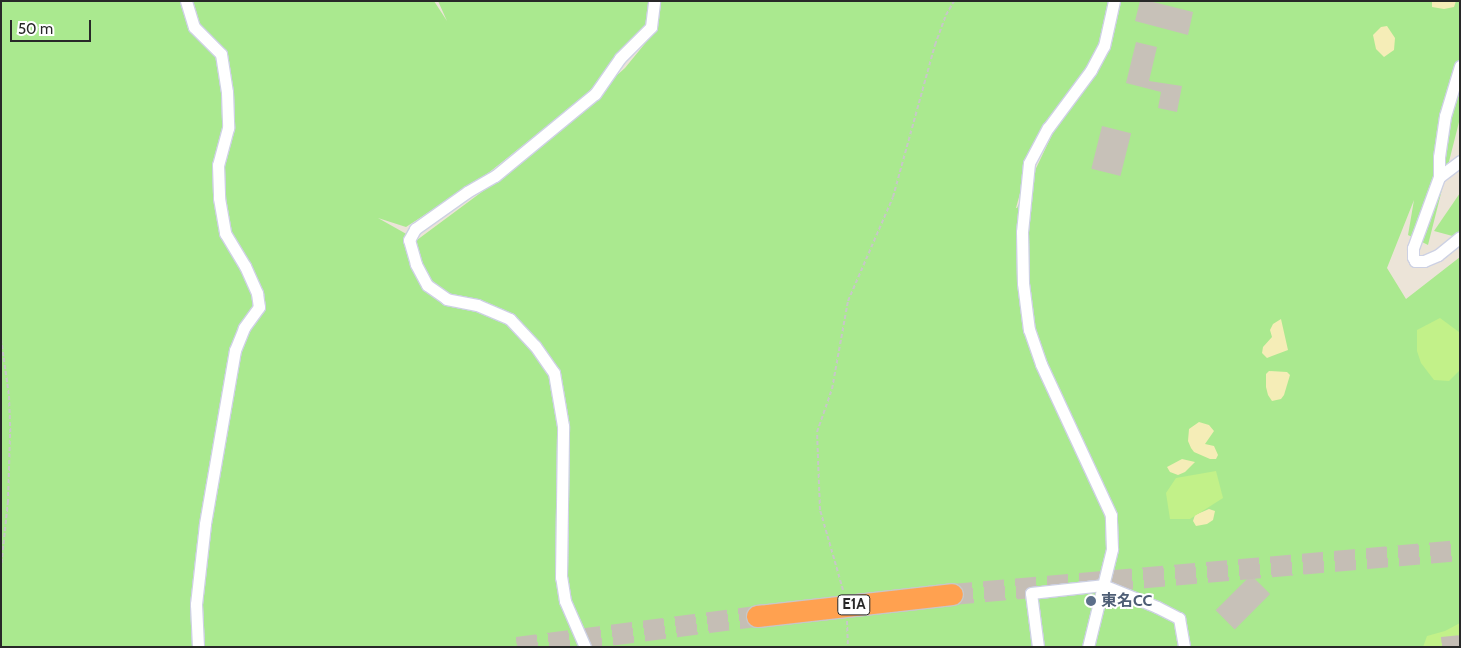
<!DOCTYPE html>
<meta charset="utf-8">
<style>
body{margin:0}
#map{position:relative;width:1461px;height:648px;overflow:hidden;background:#ece4d8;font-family:Cabin,"Noto Sans JP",sans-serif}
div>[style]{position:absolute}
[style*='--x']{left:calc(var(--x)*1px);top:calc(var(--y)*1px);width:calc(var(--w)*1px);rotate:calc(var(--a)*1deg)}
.green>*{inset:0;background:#aae98f}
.sand>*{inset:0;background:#f5edb7}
.pitch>*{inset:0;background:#c2f189}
.building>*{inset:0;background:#c7c1b8;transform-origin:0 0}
.highway-tunnel>*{height:21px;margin-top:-10.5px;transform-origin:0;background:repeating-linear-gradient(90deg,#c5beb5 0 21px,transparent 0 32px)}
.path>*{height:2px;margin-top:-1px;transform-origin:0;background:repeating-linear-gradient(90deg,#c7c7c7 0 4px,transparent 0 6.5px)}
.roads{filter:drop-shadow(1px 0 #cdd1e3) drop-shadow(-1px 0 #cdd1e3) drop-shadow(0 1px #cdd1e3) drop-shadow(0 -1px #cdd1e3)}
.street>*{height:11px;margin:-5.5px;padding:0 5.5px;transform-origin:5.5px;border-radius:5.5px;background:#fff}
.bridges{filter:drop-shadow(1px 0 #c7c7c7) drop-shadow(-1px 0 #c7c7c7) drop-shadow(0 1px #c7c7c7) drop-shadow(0 -1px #c7c7c7)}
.highway-bridge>*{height:21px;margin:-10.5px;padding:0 10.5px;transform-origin:10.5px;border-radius:10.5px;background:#ffa150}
.dots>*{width:14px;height:14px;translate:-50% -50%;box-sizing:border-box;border:2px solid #fff;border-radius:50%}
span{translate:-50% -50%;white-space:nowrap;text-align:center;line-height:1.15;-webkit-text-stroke:4px #fff;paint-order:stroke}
.shield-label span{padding:1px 4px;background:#fff;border:1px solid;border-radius:4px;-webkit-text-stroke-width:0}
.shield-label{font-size:15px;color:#282828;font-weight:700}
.service-label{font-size:16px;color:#4e5e75;font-weight:700}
.left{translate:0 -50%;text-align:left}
.frame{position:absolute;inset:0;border:2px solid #282828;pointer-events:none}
.scale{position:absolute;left:10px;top:20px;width:81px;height:22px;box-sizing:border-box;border:2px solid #282828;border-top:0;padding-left:6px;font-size:15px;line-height:18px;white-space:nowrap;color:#282828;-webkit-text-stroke:4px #fff;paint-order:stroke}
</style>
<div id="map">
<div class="green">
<i style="clip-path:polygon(evenodd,1px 1px,434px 1px,447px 21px,438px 1px,652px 1px,646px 24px,586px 95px,487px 174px,406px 227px,378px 218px,417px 240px,514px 168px,625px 68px,656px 30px,659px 1px,1460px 1px,1460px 118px,1428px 245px,1408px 235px,1414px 200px,1387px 268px,1406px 299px,1460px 257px,1460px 647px,1px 647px,1px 1px,1073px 91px,1017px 208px,1016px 208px,1031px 153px,1073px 91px)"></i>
<i style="clip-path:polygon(1460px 193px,1460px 238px,1434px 231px)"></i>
</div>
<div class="sand">
<i style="clip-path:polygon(1432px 1px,1456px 1px,1454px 7px,1444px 9px,1432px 7px)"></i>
<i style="clip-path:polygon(1387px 26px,1395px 38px,1394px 50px,1384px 57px,1376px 49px,1373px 35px,1381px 27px)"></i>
<i style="clip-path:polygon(1281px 319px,1288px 350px,1267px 358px,1262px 353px,1263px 347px,1272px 337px,1270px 330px,1273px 324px)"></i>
<i style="clip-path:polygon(1269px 371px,1287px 372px,1290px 375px,1284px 395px,1281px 399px,1272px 401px,1268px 395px,1266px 387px,1266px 374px)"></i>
<i style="clip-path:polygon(1199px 422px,1209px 425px,1214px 431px,1205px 444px,1214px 446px,1218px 455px,1216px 459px,1210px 459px,1194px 452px,1191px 448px,1188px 441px,1189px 429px)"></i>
<i style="clip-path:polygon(1182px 459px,1195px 462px,1185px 472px,1178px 475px,1170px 472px,1167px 467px)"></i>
<i style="clip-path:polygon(1209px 509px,1215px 511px,1213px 520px,1207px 524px,1196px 526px,1193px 521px,1195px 515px)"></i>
</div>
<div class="pitch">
<i style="clip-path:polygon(1440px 318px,1459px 332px,1460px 336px,1460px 370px,1449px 381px,1434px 380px,1421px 363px,1417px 351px,1417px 330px)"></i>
<i style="clip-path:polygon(1216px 471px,1223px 498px,1190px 519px,1170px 519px,1166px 493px,1176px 478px)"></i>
<i style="clip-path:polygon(1460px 623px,1460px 647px,1423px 647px,1427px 636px,1445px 631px)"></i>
</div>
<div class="building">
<i style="clip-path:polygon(1140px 1px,1149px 1px,1193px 12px,1188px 35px,1135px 21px)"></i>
<i style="clip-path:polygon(1136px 42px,1157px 47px,1149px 81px,1182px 86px,1177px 112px,1158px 108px,1161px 92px,1126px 83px)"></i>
<i style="left:1102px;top:126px;width:30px;height:44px;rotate:14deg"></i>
<i style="left:1251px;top:575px;width:27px;height:50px;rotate:45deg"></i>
</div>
<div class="highway-tunnel">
<i style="--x:952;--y:594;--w:510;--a:-4.95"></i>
<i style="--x:517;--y:647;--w:242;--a:-7.4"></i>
<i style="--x:1442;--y:647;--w:18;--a:-6"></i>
</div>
<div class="path">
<i style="--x:1;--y:339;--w:58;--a:82"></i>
<i style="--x:9;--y:396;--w:38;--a:88"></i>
<i style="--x:10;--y:434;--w:67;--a:91.7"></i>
<i style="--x:8;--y:501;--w:67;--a:96"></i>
<i style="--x:843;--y:590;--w:83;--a:-106"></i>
<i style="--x:820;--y:510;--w:78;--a:-92.2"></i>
<i style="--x:817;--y:432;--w:46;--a:-70.8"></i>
<i style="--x:832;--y:389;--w:89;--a:-79.7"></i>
<i style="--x:848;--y:301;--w:113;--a:-66.6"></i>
<i style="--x:893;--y:197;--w:158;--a:-74.6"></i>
<i style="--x:935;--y:45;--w:32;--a:-70"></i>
<i style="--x:946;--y:15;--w:16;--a:-60"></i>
<i style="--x:847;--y:621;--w:26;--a:88"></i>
</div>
<div class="roads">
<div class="street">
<i style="--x:186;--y:1;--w:27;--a:73"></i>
<i style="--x:194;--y:27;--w:38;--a:45"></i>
<i style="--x:221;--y:54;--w:38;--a:81"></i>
<i style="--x:227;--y:92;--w:36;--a:88"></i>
<i style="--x:228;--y:128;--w:38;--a:105"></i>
<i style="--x:218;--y:165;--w:33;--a:88"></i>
<i style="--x:219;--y:198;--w:36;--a:80"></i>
<i style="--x:225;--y:233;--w:39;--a:59"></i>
<i style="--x:245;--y:266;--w:30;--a:66"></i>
<i style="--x:257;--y:293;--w:14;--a:82"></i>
<i style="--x:259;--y:307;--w:26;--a:126"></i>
<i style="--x:244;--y:328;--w:24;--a:112"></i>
<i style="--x:235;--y:350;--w:177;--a:99.8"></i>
<i style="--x:205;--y:524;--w:81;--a:96.4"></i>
<i style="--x:196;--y:604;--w:43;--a:87.3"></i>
<i style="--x:1460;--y:66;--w:52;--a:106.7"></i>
<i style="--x:1445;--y:116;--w:41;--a:98.3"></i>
<i style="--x:1439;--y:157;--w:20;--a:90"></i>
<i style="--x:1439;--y:177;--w:76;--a:110.1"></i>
<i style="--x:1413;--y:248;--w:9;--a:90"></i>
<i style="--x:1413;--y:257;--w:4;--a:63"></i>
<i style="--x:1415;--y:261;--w:9;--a:0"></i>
<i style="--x:1424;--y:261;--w:15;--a:-23"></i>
<i style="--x:1438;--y:255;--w:28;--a:-39"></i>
<i style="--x:1439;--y:177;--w:26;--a:-37"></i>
<i style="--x:585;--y:647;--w:50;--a:-113.5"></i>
<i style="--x:565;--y:601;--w:24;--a:-99"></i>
<i style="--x:561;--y:577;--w:151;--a:-89.2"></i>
<i style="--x:563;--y:426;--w:54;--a:-99.6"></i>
<i style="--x:554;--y:373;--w:33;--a:-125"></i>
<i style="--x:535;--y:346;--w:37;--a:-133"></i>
<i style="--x:510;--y:319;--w:36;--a:-157"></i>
<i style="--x:477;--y:305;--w:31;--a:-169"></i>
<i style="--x:447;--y:299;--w:24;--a:-145"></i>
<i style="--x:427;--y:285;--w:24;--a:-118"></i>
<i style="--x:416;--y:264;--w:25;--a:-106"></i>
<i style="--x:409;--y:240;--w:13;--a:-61"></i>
<i style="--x:415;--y:229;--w:64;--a:-35.4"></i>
<i style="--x:467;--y:192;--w:32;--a:-30"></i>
<i style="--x:495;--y:176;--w:129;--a:-39.4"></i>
<i style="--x:595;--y:94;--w:44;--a:-55.2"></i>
<i style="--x:620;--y:58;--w:44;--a:-45"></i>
<i style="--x:651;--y:27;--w:26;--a:-83"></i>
<i style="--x:1038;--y:647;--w:54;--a:-97.4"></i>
<i style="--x:1031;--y:593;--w:72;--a:-6.3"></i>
<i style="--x:1103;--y:585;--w:58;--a:22.2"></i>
<i style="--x:1157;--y:607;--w:25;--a:27"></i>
<i style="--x:1179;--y:618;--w:29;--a:80"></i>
<i style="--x:1088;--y:647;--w:101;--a:-76.2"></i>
<i style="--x:1112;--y:549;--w:34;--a:-92"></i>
<i style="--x:1111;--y:515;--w:166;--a:-114.9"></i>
<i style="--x:1041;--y:364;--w:36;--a:-109"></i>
<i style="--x:1029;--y:330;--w:47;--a:-97.3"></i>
<i style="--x:1023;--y:283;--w:51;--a:-91.1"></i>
<i style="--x:1022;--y:232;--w:69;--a:-84.2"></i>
<i style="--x:1029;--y:163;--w:40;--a:-62"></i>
<i style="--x:1048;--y:128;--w:72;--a:-53.4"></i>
<i style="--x:1091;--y:70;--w:27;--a:-62"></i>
<i style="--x:1104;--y:46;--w:46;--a:-77.5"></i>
</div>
</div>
<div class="bridges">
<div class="highway-bridge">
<i style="--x:757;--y:616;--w:196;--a:-6.4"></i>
</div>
</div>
<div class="dots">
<i style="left:1091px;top:601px;background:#5c6f8a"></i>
</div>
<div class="shield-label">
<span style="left:854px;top:605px">E1A</span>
</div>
<div class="service-label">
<span class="left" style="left:1101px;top:601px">東名CC</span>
</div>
<div class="frame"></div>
<div class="scale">50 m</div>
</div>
